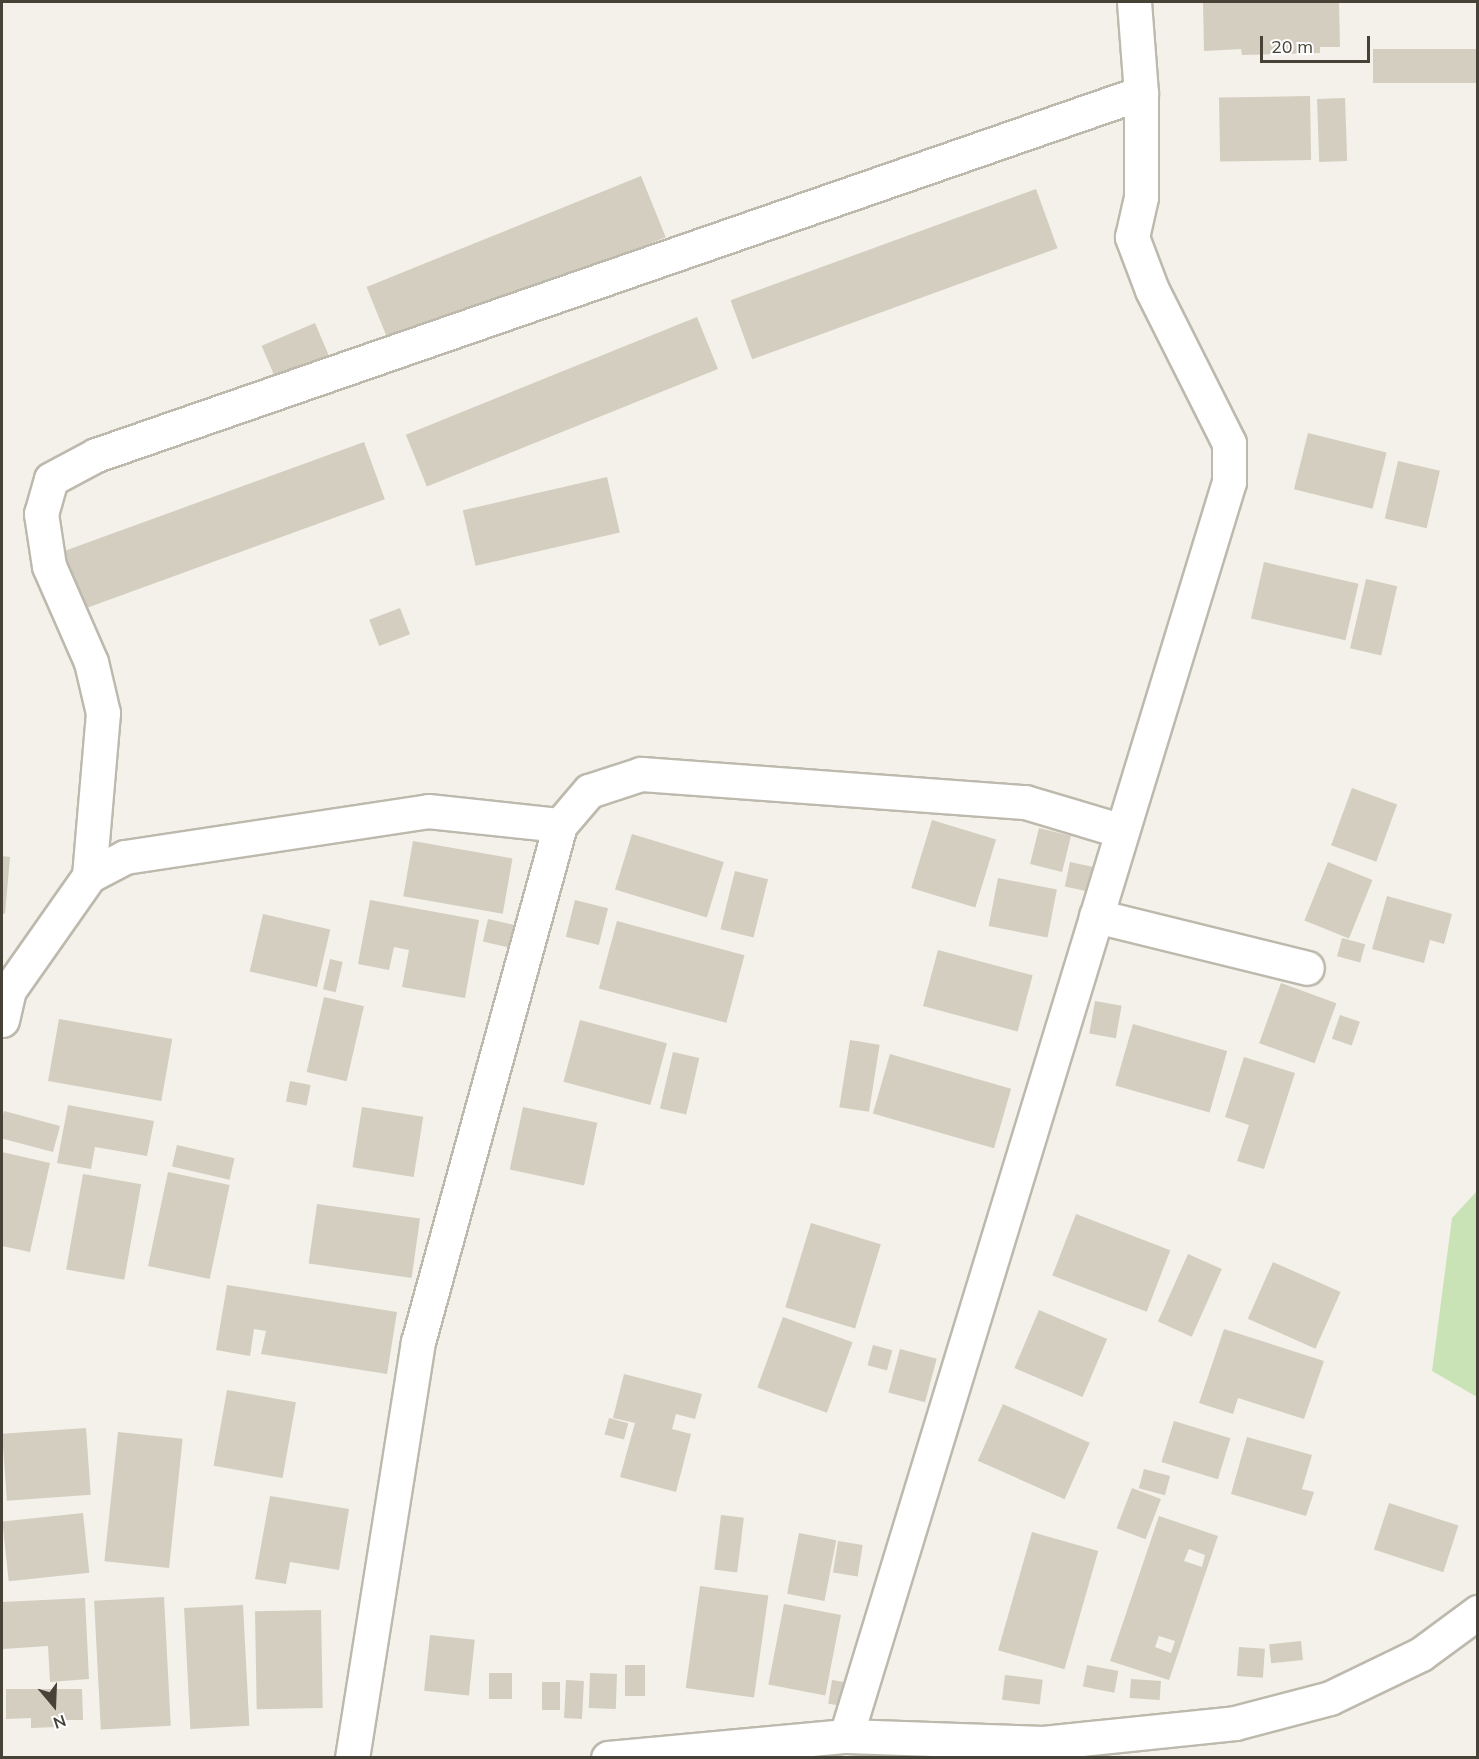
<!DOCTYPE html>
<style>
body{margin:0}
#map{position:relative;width:1479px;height:1759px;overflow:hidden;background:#f3f1e9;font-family:Mulish,sans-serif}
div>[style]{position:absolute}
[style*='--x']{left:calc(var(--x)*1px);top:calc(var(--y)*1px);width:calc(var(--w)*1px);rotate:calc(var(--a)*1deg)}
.green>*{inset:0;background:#cae3b6}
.building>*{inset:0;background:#d3cec0;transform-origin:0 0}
.roads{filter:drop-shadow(2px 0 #bdb9ad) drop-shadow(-2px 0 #bdb9ad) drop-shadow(0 2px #bdb9ad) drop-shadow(0 -2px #bdb9ad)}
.minor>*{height:33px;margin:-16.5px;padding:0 16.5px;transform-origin:16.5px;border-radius:16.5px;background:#fff}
span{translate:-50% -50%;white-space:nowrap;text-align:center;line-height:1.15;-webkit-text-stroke:5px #fff;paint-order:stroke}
.frame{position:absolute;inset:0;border:3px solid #464238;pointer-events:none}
.north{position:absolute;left:24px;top:1675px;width:60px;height:60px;-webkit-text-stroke:4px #fff;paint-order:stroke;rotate:161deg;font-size:16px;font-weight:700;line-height:24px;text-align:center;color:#464238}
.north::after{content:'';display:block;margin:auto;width:21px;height:27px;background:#464238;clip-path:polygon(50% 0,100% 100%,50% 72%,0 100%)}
.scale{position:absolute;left:1260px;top:36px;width:110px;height:27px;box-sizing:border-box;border:3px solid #464238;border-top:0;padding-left:8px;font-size:18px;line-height:21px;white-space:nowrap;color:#464238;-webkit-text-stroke:4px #fff;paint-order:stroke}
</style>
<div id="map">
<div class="green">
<i style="clip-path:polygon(1477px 1191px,1477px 1397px,1432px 1371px,1452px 1218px)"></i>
</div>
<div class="building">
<i style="clip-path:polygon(1203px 2px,1339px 2px,1340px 47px,1320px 47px,1320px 53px,1242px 55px,1241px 49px,1204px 51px)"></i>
<i style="left:1478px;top:49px;width:34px;height:105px;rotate:90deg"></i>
<i style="left:1310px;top:96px;width:64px;height:91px;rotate:89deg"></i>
<i style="left:1345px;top:98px;width:63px;height:28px;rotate:88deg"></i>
<i style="left:641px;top:176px;width:66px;height:296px;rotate:68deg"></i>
<i style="left:1036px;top:189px;width:63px;height:325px;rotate:70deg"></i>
<i style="left:697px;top:317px;width:56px;height:314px;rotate:68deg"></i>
<i style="left:315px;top:323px;width:46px;height:58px;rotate:67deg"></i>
<i style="left:1308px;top:433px;width:81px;height:58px;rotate:14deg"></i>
<i style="left:364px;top:442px;width:61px;height:324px;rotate:70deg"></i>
<i style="left:1398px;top:461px;width:43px;height:59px;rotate:13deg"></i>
<i style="left:607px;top:477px;width:57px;height:148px;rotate:77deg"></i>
<i style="left:1264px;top:562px;width:97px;height:58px;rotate:13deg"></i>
<i style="left:1366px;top:579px;width:32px;height:71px;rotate:13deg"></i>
<i style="left:400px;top:608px;width:28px;height:33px;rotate:69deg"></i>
<i style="left:1352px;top:788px;width:48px;height:61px;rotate:20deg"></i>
<i style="left:932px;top:820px;width:67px;height:71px;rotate:17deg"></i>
<i style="left:1039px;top:828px;width:33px;height:37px;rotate:14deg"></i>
<i style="left:632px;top:834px;width:96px;height:58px;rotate:17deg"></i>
<i style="left:413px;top:841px;width:101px;height:56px;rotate:10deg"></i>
<i style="clip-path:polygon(2px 856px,10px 857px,5px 914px,2px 913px)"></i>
<i style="left:1070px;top:862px;width:24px;height:25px;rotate:12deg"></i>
<i style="left:1328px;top:862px;width:48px;height:63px;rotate:22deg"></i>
<i style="left:735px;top:871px;width:34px;height:60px;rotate:14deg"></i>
<i style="left:998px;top:878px;width:60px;height:49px;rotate:11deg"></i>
<i style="clip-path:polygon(1387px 896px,1452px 914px,1444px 944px,1430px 940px,1424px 963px,1372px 949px)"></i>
<i style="clip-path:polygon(370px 900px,479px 920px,465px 998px,402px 987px,409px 950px,394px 947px,389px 970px,358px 964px)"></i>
<i style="left:575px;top:900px;width:34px;height:38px;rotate:14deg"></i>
<i style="left:263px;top:914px;width:69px;height:59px;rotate:13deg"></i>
<i style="left:488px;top:919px;width:28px;height:23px;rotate:13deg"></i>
<i style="left:617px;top:921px;width:132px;height:70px;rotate:15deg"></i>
<i style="left:1342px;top:938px;width:24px;height:19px;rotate:15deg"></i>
<i style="left:938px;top:950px;width:98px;height:58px;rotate:15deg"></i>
<i style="left:330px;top:959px;width:13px;height:31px;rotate:13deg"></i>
<i style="left:1281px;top:983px;width:59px;height:64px;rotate:20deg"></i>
<i style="left:324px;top:997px;width:41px;height:77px;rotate:13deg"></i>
<i style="left:1095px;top:1001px;width:27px;height:33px;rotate:10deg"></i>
<i style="left:1340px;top:1015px;width:21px;height:25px;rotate:19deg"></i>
<i style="left:59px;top:1019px;width:115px;height:63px;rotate:10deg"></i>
<i style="left:580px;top:1020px;width:90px;height:64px;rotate:15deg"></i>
<i style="left:1133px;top:1024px;width:98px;height:64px;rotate:16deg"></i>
<i style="left:850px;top:1040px;width:30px;height:68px;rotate:9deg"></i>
<i style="left:673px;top:1052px;width:27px;height:58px;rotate:13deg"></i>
<i style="left:890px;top:1054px;width:126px;height:62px;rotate:16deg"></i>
<i style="clip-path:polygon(1244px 1057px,1295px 1073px,1264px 1169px,1237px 1161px,1249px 1125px,1225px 1117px)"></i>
<i style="left:290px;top:1081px;width:21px;height:21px;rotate:11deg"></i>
<i style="clip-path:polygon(68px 1105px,154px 1121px,147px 1156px,95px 1147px,91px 1169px,57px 1163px)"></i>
<i style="left:362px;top:1107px;width:62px;height:61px;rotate:9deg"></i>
<i style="left:523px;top:1107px;width:76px;height:64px;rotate:12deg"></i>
<i style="left:4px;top:1111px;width:58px;height:27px;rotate:15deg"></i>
<i style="left:177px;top:1145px;width:59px;height:22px;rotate:13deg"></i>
<i style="clip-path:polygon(2px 1152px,50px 1163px,30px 1252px,2px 1246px)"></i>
<i style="left:168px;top:1172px;width:63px;height:96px;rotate:12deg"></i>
<i style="left:83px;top:1174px;width:59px;height:97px;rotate:10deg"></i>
<i style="left:317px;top:1204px;width:104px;height:60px;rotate:8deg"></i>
<i style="left:1076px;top:1214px;width:101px;height:66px;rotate:21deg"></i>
<i style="left:811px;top:1223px;width:73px;height:88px;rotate:17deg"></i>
<i style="left:1188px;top:1254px;width:37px;height:74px;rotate:24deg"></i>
<i style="left:1273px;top:1262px;width:74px;height:62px;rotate:24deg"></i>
<i style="clip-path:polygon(227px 1285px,397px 1312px,387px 1374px,261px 1354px,266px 1331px,254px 1329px,250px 1356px,216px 1350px)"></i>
<i style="left:1039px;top:1310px;width:74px;height:63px;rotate:23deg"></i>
<i style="left:783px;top:1317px;width:74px;height:75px;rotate:20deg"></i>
<i style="clip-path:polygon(1224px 1329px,1324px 1361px,1304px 1419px,1238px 1398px,1233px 1414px,1199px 1403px)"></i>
<i style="left:873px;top:1345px;width:20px;height:21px;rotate:15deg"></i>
<i style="left:900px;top:1349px;width:38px;height:45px;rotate:15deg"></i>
<i style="clip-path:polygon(624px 1374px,702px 1394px,695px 1419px,676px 1414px,672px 1429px,691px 1434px,676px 1492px,620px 1477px,635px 1423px,613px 1418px)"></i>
<i style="left:227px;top:1390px;width:70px;height:77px;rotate:10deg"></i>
<i style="left:1003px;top:1404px;width:95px;height:62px;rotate:24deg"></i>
<i style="left:609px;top:1418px;width:20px;height:17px;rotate:15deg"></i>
<i style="left:1174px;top:1421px;width:59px;height:43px;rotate:17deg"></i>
<i style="left:86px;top:1428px;width:67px;height:84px;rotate:86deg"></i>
<i style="left:118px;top:1432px;width:65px;height:130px;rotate:6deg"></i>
<i style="clip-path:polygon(1247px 1437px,1312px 1455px,1302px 1489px,1314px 1492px,1306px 1516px,1231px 1494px)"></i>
<i style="left:1144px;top:1469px;width:27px;height:20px;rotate:15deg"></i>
<i style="left:1132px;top:1488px;width:31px;height:43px;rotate:21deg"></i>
<i style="clip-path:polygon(270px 1496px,349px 1509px,339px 1570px,290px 1562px,286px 1584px,255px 1579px)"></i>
<i style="left:1389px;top:1503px;width:73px;height:49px;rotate:18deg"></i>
<i style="left:83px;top:1513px;width:60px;height:81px;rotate:84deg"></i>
<i style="left:721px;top:1515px;width:23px;height:55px;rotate:7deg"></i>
<i style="clip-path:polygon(evenodd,1159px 1516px,1218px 1536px,1169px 1680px,1110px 1661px,1159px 1516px,1189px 1549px,1205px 1555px,1202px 1567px,1184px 1561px,1189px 1549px,1159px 1516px,1159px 1636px,1175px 1641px,1171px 1653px,1155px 1647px,1159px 1636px)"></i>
<i style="left:1032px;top:1532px;width:69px;height:123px;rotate:16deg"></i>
<i style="left:799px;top:1533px;width:38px;height:62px;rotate:11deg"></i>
<i style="left:838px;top:1541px;width:25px;height:32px;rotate:9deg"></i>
<i style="left:700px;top:1586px;width:69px;height:103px;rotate:8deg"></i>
<i style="left:164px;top:1597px;width:129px;height:70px;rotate:87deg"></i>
<i style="clip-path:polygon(85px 1598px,89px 1679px,50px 1682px,48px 1646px,3px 1649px,2px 1602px)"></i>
<i style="left:784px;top:1604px;width:58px;height:82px;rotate:11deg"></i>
<i style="left:243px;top:1605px;width:121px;height:59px;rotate:87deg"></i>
<i style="left:321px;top:1610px;width:98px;height:66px;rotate:89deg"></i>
<i style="left:430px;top:1635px;width:45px;height:56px;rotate:6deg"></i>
<i style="left:1301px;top:1641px;width:19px;height:32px;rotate:84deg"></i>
<i style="left:1239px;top:1647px;width:26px;height:29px;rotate:4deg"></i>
<i style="left:625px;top:1665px;width:20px;height:31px"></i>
<i style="left:1087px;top:1665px;width:32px;height:22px;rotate:11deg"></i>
<i style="left:489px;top:1673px;width:23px;height:26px"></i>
<i style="left:590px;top:1673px;width:27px;height:35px;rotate:2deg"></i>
<i style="left:1005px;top:1675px;width:38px;height:25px;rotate:7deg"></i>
<i style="left:1131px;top:1679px;width:30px;height:19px;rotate:4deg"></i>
<i style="left:566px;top:1680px;width:18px;height:38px;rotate:3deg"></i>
<i style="left:832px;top:1680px;width:12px;height:24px;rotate:9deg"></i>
<i style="left:542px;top:1682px;width:18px;height:28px"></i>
<i style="clip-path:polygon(6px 1689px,82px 1689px,83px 1720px,57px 1720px,57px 1727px,31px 1728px,31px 1718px,6px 1719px)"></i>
</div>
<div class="roads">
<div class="minor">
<i style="--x:89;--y:876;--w:164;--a:-85.1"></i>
<i style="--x:103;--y:713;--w:52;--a:-103.2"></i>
<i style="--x:91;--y:662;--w:105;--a:-113.6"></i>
<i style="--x:49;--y:566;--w:53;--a:-98.7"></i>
<i style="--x:41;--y:514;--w:36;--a:-74"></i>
<i style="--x:51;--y:479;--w:51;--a:-28.1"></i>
<i style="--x:96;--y:455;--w:1106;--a:-19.11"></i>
<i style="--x:1096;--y:916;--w:217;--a:13.8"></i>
<i style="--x:2;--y:1020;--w:31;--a:-77"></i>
<i style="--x:9;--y:990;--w:139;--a:-54.9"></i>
<i style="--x:89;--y:876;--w:41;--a:-27.8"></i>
<i style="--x:125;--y:857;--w:306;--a:-8.6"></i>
<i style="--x:428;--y:811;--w:133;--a:6.1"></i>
<i style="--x:560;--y:825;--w:45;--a:-49.5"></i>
<i style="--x:589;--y:791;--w:55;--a:-18.1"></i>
<i style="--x:641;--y:774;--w:385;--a:4.2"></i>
<i style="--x:1025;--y:802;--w:101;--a:16.6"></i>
<i style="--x:846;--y:1736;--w:1311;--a:-73.02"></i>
<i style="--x:1229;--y:482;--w:39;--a:-90"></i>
<i style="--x:1229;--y:443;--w:171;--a:-116.7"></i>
<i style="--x:1152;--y:290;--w:57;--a:-110.7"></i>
<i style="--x:1132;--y:237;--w:41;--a:-77.3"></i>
<i style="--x:1141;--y:197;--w:104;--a:-90"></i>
<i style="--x:1141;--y:93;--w:91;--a:-94.4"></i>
<i style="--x:352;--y:1758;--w:421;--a:-81"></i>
<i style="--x:418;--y:1342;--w:536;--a:-74.64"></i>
<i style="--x:608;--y:1758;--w:239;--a:-5.3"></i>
<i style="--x:846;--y:1736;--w:197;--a:2"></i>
<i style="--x:1043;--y:1743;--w:193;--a:-5.9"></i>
<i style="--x:1235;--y:1723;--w:98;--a:-14.7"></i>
<i style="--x:1330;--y:1698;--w:101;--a:-25.8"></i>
<i style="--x:1421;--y:1654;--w:71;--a:-36.4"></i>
</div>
</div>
<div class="frame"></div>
<div class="north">N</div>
<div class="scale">20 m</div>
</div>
